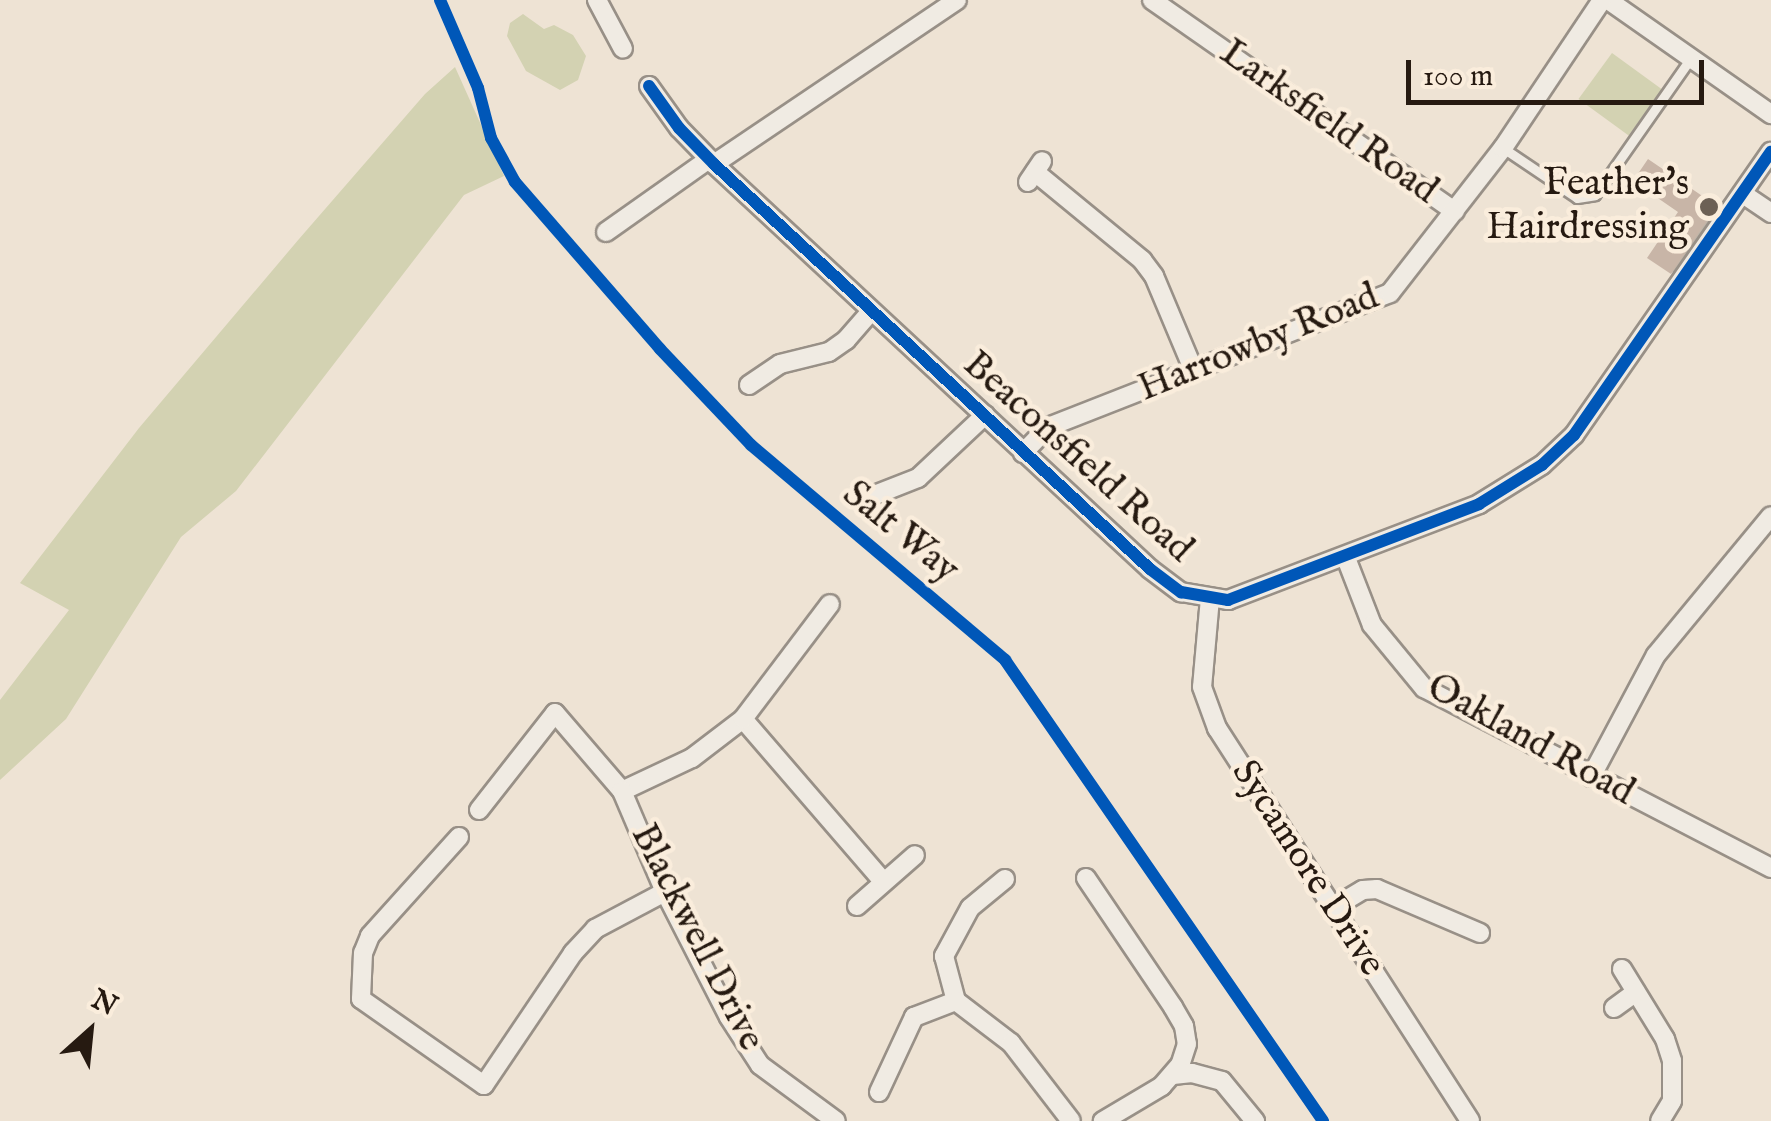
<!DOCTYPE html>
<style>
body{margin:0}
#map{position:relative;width:1771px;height:1121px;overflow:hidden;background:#eee3d4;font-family:"IM FELL English",serif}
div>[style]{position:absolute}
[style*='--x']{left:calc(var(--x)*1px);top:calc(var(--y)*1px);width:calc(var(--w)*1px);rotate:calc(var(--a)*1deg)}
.green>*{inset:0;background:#d3d2b2;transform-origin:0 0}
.shadow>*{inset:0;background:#0003}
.building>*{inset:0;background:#c8b5a7}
.roads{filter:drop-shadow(2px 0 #989087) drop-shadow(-2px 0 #989087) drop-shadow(0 2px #989087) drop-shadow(0 -2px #989087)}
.lane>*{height:9px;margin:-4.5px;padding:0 4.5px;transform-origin:4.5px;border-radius:4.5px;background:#f0ebe3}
.street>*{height:18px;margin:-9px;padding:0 9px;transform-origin:9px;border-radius:9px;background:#f0ebe3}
.cycleway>*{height:12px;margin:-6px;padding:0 6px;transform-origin:6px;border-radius:6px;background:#0057b8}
.dots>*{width:28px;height:28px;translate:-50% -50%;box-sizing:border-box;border:5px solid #faeddc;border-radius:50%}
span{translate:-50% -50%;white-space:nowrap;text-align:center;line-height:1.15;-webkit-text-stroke:9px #faeddc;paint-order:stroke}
.street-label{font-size:38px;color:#261a11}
.poi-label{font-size:38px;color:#261a11}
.right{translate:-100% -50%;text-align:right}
.north{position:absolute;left:40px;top:981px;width:100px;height:100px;-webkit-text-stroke:8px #faeddc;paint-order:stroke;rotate:27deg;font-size:28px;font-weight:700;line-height:40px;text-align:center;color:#261a11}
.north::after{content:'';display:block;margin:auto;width:35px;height:45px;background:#261a11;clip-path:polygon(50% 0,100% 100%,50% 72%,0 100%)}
.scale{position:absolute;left:1406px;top:60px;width:298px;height:45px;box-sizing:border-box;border:5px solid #261a11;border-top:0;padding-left:12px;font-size:30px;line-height:35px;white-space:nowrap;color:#261a11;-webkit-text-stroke:8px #faeddc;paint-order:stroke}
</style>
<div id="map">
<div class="green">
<i style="clip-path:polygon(523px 14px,544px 29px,554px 25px,573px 35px,586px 56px,578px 80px,560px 90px,526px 71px,507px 36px,510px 23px)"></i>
<i style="left:1612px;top:53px;width:62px;height:57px;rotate:36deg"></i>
<i style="clip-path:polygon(455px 67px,504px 176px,464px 195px,236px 491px,181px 537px,66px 719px,0 780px,0 700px,69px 610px,20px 583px,139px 428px,299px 239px,425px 94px)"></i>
</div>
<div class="shadow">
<i style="clip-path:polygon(1663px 170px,1730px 216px,1686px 280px,1672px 272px,1682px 211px)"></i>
</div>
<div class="building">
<i style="clip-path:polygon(1648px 159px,1717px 206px,1671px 274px,1647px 258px,1678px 212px,1633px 181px)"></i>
</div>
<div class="roads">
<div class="lane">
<i style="--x:1503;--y:148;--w:89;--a:34"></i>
<i style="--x:1577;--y:198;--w:18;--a:-9"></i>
<i style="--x:1595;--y:195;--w:167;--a:-55"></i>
</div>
<div class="street">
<i style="--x:597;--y:0;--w:55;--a:62"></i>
<i style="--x:1152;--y:0;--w:369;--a:34.9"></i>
<i style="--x:1608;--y:0;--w:199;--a:35"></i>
<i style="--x:649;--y:86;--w:52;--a:54.5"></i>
<i style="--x:679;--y:128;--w:50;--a:45.8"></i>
<i style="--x:714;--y:164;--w:595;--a:42.89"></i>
<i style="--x:1150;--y:569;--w:39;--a:37"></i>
<i style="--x:1181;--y:592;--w:48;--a:9.7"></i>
<i style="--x:1228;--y:600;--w:269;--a:-20.9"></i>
<i style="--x:1479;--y:504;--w:74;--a:-31.8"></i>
<i style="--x:1542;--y:465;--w:44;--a:-43.2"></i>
<i style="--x:1574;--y:435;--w:345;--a:-55.2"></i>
<i style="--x:714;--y:164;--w:293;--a:-34"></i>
<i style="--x:1035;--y:172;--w:139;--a:39.4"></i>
<i style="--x:1142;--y:260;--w:20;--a:53"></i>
<i style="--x:1154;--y:276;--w:103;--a:67.2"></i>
<i style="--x:1028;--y:182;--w:25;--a:-56"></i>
<i style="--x:1743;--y:194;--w:34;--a:34"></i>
<i style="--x:606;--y:232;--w:126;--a:-35.3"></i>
<i style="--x:749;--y:385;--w:37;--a:-34"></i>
<i style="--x:780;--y:364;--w:50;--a:-13.8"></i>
<i style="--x:829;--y:352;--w:21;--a:-35"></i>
<i style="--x:846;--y:340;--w:38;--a:-49"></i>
<i style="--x:1023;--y:453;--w:36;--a:-46"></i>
<i style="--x:1048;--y:427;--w:367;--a:-21.4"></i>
<i style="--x:1390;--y:293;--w:184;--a:-52.1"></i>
<i style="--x:1503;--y:148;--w:178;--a:-56.2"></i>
<i style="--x:867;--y:498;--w:55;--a:-21.4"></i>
<i style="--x:918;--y:478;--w:92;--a:-43.2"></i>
<i style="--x:1346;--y:558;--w:72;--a:68.8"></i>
<i style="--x:1372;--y:625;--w:82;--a:50.5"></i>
<i style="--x:1424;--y:688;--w:391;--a:27.4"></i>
<i style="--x:1210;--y:598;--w:89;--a:95.1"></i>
<i style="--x:1202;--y:687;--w:44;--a:69.9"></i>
<i style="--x:1217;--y:728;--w:467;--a:57.2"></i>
<i style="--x:743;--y:719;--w:214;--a:49.2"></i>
<i style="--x:1591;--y:777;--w:138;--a:-62"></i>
<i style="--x:1656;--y:655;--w:180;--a:-50.4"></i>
<i style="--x:622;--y:791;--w:77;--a:-25.2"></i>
<i style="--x:692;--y:758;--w:64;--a:-37.4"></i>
<i style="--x:743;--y:719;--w:144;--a:-52.9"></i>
<i style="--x:479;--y:810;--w:123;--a:-51.9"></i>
<i style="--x:555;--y:713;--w:103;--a:49.3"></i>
<i style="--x:622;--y:791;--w:110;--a:66.9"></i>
<i style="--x:665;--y:892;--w:140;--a:62.9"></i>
<i style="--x:729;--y:1017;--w:57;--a:57.1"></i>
<i style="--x:760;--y:1065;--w:94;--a:36.4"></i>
<i style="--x:459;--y:837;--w:133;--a:132"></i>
<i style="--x:370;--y:936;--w:18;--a:112"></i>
<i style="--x:363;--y:953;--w:46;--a:92.5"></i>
<i style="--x:361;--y:999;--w:150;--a:35"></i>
<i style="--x:484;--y:1085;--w:159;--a:-56"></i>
<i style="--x:573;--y:953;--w:33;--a:-47"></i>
<i style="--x:595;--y:929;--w:79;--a:-27.9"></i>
<i style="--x:1086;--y:878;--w:156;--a:56"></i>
<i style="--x:1173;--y:1007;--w:22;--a:60"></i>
<i style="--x:1184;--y:1026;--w:18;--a:81"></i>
<i style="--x:1187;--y:1044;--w:22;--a:108"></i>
<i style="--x:1180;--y:1065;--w:28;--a:131"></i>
<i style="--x:1162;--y:1086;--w:69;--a:149.3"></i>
<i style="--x:1005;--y:879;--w:45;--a:140.4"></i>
<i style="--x:970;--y:908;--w:55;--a:118.4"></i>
<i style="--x:944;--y:956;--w:47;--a:75.1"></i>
<i style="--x:956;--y:1001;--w:69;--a:37.4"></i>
<i style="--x:1011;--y:1043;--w:98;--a:52.4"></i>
<i style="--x:857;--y:906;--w:77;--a:-41.3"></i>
<i style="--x:1331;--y:909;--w:37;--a:-31"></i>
<i style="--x:1363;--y:890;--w:14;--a:-4"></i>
<i style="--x:1377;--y:889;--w:112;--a:23.1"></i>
<i style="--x:1622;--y:969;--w:82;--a:58.4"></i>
<i style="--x:1665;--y:1039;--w:23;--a:72"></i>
<i style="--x:1672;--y:1061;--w:40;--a:90"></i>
<i style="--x:1672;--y:1101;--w:23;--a:121"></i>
<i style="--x:1614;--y:1008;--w:27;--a:-36"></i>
<i style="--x:1173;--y:1075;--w:19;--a:-6"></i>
<i style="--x:1192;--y:1073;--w:31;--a:15"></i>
<i style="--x:1222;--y:1081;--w:52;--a:50.5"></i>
<i style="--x:879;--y:1092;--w:83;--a:-65"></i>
<i style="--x:914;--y:1017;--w:45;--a:-20.9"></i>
</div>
</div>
<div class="cycleway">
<i style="--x:440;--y:0;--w:96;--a:66.6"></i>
<i style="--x:478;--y:88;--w:52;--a:75.4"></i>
<i style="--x:491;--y:138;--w:50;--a:61.4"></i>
<i style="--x:515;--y:182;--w:221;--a:49"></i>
<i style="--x:660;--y:349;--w:132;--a:46.5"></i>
<i style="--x:751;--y:445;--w:333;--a:40.2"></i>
<i style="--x:1005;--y:660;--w:560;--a:55.4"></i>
<i style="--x:649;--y:86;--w:52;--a:54.5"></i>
<i style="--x:679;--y:128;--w:50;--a:45.8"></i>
<i style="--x:714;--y:164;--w:595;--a:42.89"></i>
<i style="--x:1150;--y:569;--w:39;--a:37"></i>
<i style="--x:1181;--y:592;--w:48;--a:9.7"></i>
<i style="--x:1228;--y:600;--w:269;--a:-20.9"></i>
<i style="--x:1479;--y:504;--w:74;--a:-31.8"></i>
<i style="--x:1542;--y:465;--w:44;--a:-43.2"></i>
<i style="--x:1574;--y:435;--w:345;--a:-55.2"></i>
</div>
<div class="dots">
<i style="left:1709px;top:207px;background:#6c6055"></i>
</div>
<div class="street-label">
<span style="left:1328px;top:123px;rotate:35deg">Larksfield Road</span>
<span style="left:1259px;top:344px;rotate:-22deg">Harrowby Road</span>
<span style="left:1077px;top:458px;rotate:42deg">Beaconsfield Road</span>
<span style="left:900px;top:533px;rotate:39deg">Salt Way</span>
<span style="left:1530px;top:741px;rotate:29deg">Oakland Road</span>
<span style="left:1307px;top:869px;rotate:57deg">Sycamore Drive</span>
<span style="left:696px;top:938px;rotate:63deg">Blackwell Drive</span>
</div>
<div class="poi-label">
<span class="right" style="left:1689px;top:207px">Feather's<br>Hairdressing</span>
</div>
<div class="north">N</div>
<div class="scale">100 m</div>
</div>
